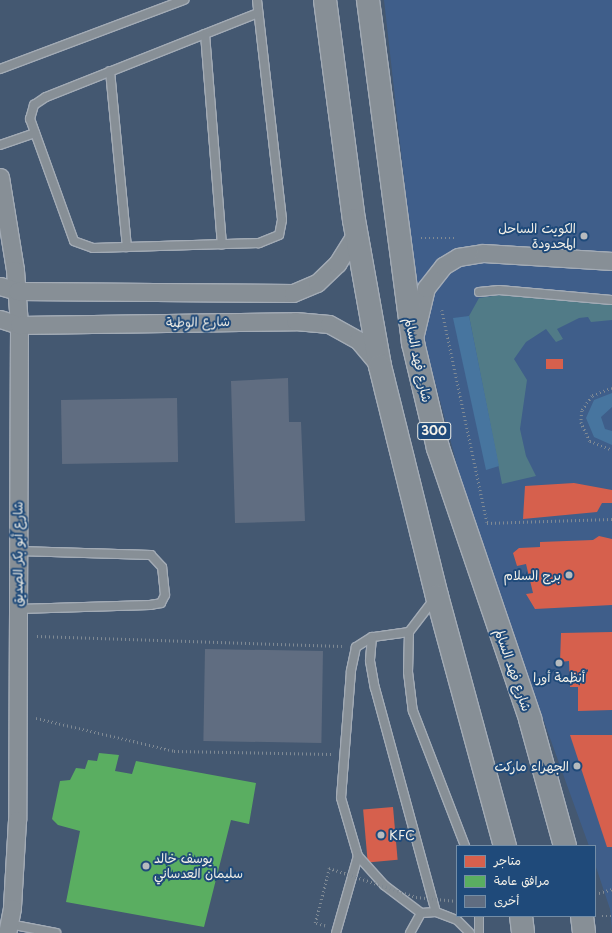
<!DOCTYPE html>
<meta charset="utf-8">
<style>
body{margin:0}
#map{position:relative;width:612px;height:933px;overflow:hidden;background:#445871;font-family:"Playpen Sans","Playpen Sans Arabic",sans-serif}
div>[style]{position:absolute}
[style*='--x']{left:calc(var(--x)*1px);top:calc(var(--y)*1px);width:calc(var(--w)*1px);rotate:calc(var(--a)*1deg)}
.built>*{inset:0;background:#3f5e8a}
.green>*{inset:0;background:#517b87}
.water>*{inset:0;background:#47759f}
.shops>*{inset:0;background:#d6604d;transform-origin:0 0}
.public>*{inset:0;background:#5aae61}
.building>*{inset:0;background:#606d81;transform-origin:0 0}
.path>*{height:2.5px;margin-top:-1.25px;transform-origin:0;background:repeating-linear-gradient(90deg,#808a94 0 1px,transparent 0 4px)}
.roads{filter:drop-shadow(1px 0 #a3abb5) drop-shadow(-1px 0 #a3abb5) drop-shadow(0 1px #a3abb5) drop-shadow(0 -1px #a3abb5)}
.lane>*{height:8px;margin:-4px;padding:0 4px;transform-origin:4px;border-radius:4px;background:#878f96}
.street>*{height:17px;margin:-8.5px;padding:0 8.5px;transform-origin:8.5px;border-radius:8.5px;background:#878f96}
.primary>*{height:22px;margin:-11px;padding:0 11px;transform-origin:11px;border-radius:11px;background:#878f96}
.path-bridge>*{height:2.5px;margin-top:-1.25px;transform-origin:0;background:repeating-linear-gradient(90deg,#808a94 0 1px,transparent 0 4px)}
.dots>*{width:11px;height:11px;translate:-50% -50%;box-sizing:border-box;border:2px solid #1f4a7a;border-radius:50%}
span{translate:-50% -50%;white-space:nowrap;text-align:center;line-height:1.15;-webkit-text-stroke:4px #1f4a7a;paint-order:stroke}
.shield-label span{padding:1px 3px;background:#1f4a7a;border:1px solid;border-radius:3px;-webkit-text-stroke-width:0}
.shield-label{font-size:12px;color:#f4f1e8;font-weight:700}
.poi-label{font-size:13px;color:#f4f1e8}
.right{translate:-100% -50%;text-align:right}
.left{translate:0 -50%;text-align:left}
.street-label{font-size:13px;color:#f4f1e8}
.legend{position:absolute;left:456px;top:845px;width:140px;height:72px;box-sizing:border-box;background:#1f4a7a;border:1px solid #748da6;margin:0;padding:5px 7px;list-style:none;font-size:12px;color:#f4f1e8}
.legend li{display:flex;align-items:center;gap:8px;height:20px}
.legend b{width:20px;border:1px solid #748da6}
</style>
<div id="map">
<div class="built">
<i style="clip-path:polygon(384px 0,612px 0,612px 930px,610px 909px,595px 864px,595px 846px,589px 846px,503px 608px,465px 496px,427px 351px,414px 268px)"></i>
</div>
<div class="green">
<i style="clip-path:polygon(500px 295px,612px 305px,612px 320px,591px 322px,588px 317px,579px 318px,557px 329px,563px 339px,556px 342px,546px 329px,526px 342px,514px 359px,527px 380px,520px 429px,526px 456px,536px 476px,502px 484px,469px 316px,479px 298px)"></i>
</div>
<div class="water">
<i style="clip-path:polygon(469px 316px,499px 466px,486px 470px,453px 318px)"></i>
<i style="clip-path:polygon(612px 393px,612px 407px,601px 417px,605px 429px,612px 431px,612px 445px,594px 437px,586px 418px,594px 400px)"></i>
</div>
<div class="shops">
<i style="left:563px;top:359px;width:10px;height:17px;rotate:90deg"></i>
<i style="clip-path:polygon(574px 483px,612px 490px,612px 503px,602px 503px,597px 512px,523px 519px,525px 486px)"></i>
<i style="clip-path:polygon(599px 536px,612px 539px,612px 605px,535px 609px,526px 594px,533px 593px,526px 564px,517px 566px,513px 553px,519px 548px,540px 547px,540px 542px,593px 540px)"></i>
<i style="clip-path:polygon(612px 632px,612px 710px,578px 711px,578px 687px,570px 687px,569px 661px,560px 662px,561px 633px)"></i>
<i style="clip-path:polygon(570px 735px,612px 735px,612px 847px,607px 847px)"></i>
<i style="left:393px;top:807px;width:53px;height:30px;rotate:85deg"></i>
</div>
<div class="public">
<i style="clip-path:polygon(99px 753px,119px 755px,115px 771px,132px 774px,136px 761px,256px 783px,249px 824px,231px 820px,204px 927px,66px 902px,80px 831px,58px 825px,52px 819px,60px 781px,70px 780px,76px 768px,85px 769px,88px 760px,97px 761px)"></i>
</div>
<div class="building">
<i style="clip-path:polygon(288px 378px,289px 422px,301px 422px,305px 521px,235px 523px,231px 381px)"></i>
<i style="left:177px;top:398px;width:64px;height:116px;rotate:89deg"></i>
<i style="left:205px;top:649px;width:118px;height:92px;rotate:1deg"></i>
</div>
<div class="path">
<i style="--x:421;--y:238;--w:33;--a:0"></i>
<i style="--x:442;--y:310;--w:217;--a:78"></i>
<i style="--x:612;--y:388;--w:22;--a:158"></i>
<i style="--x:592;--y:396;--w:18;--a:124"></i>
<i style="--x:582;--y:411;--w:11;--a:95"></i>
<i style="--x:581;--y:422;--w:21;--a:65"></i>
<i style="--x:590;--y:441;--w:24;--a:22"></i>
<i style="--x:487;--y:523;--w:125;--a:-1.8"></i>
<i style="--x:37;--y:636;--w:305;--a:1.9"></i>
<i style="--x:36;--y:718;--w:142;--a:13.4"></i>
<i style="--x:174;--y:751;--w:157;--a:1.1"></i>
<i style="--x:595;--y:894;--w:18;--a:-16"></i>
<i style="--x:602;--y:916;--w:10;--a:0"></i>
<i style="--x:325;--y:926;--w:10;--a:-163"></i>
<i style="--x:315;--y:923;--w:48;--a:-75.4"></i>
</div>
<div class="roads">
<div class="lane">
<i style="--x:257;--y:0;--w:221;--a:83.5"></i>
<i style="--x:282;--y:220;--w:15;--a:101"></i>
<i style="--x:279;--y:235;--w:22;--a:158"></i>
<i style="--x:259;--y:243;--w:166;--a:178.3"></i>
<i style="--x:93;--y:248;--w:20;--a:-160"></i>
<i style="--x:74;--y:241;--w:130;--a:-109.8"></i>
<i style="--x:30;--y:119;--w:15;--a:-74"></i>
<i style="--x:34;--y:105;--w:14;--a:-34"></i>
<i style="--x:46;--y:97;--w:228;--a:-21.6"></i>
<i style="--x:205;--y:34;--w:211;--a:85.4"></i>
<i style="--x:0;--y:69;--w:197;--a:-20.6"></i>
<i style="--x:110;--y:71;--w:177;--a:84.5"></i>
<i style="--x:0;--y:145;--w:37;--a:-19"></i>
<i style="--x:479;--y:292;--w:20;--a:-6"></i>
<i style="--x:499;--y:290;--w:113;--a:5.1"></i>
<i style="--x:435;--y:598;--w:43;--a:127.4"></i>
<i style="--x:409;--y:632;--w:40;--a:91.4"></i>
<i style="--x:408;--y:672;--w:39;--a:83"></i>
<i style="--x:413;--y:711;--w:145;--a:68.9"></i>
<i style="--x:18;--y:609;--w:132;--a:-1.7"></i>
<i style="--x:150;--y:605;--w:11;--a:-10"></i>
<i style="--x:161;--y:603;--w:9;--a:-63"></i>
<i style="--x:165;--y:595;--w:28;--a:-96"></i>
<i style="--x:162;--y:567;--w:16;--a:-133"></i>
<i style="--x:151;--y:555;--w:133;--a:-178.3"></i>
<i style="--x:409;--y:632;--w:37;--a:172"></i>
<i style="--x:372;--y:637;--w:19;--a:148"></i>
<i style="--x:356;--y:647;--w:25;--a:102"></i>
<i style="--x:351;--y:671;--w:127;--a:94.5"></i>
<i style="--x:341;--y:798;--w:60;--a:73.7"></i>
<i style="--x:358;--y:856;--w:39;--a:48"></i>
<i style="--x:384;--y:885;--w:46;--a:37.1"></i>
<i style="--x:421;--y:913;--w:15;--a:-4"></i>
<i style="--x:436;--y:912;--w:22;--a:21"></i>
<i style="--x:457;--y:920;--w:18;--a:45"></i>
<i style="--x:372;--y:637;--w:24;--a:95"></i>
<i style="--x:370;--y:661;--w:27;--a:80"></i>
<i style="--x:375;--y:688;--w:232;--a:74.8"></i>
<i style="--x:9;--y:924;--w:48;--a:10.8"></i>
<i style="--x:336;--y:933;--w:80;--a:-74.1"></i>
<i style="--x:410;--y:933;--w:23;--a:-61"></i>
<i style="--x:479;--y:933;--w:17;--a:-90"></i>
</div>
<div class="street">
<i style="--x:0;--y:177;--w:94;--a:80.8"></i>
<i style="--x:15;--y:270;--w:55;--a:85.8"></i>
<i style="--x:19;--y:325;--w:495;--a:90.2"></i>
<i style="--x:17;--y:820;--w:88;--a:93.3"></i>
<i style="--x:12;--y:908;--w:25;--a:101"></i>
<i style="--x:0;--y:286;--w:18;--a:16"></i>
<i style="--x:17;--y:291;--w:276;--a:0.4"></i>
<i style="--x:293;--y:293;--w:26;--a:-23"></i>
<i style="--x:317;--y:283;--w:28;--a:-44"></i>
<i style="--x:337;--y:264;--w:36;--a:-58"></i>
<i style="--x:0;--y:319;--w:20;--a:18"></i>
<i style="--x:19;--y:325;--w:276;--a:-0.8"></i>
<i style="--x:295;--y:321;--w:34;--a:5"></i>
<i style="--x:329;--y:324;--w:33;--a:29"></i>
<i style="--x:358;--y:340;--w:34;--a:50"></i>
<i style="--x:415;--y:334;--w:47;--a:-76.6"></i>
<i style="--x:426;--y:288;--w:28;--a:-52"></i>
<i style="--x:443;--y:266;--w:17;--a:-31"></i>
<i style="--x:458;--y:257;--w:26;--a:-9"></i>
<i style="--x:484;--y:253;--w:128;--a:3.6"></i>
</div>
<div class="primary">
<i style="--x:325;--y:0;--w:222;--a:82.5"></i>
<i style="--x:354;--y:220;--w:148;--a:79.9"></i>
<i style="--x:380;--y:366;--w:237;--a:76.1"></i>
<i style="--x:437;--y:596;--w:259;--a:74.8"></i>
<i style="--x:368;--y:0;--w:346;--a:82.5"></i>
<i style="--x:413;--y:343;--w:108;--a:76.6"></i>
<i style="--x:438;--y:448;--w:286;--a:71.2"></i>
<i style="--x:530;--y:719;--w:132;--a:74.6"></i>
<i style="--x:521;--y:916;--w:17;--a:83"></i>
<i style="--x:582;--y:916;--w:17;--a:83"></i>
</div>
</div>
<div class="path-bridge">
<i style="--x:327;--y:877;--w:9;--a:-77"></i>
<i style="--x:329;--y:868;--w:92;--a:18.4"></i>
<i style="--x:416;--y:897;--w:41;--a:5.6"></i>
</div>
<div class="dots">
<i style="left:584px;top:236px;background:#b6bbbe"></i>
<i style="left:569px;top:575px;background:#b6bbbe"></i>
<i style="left:559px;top:663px;background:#b6bbbe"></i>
<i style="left:577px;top:766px;background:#b6bbbe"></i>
<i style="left:381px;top:835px;background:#b6bbbe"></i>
<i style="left:146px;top:866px;background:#b6bbbe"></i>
</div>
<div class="shield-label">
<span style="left:434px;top:431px">300</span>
</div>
<div class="poi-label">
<span class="right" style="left:576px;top:236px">الكويت الساحل<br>المحدودة</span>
<span class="right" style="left:561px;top:575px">برج السلام</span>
<span style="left:559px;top:677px">أنظمة أورا</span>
<span class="right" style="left:569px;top:766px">الجهراء ماركت</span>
<span class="left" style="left:389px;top:835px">KFC</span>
<span class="left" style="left:154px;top:866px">يوسف خالد<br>سليمان العدساني</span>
</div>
<div class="street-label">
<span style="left:198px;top:322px;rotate:-1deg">شارع الوطية</span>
<span style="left:418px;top:360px;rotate:78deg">شارع فهد السالم</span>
<span style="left:18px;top:554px;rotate:-90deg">شارع أبو بكر الصديق</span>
<span style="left:513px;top:670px;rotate:71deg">شارع فهد السالم</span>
</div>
<ul class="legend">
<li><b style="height:11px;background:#d6604d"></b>متاجر</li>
<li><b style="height:11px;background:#5aae61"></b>مرافق عامة</li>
<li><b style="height:11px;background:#606d81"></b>أخرى</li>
</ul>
</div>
